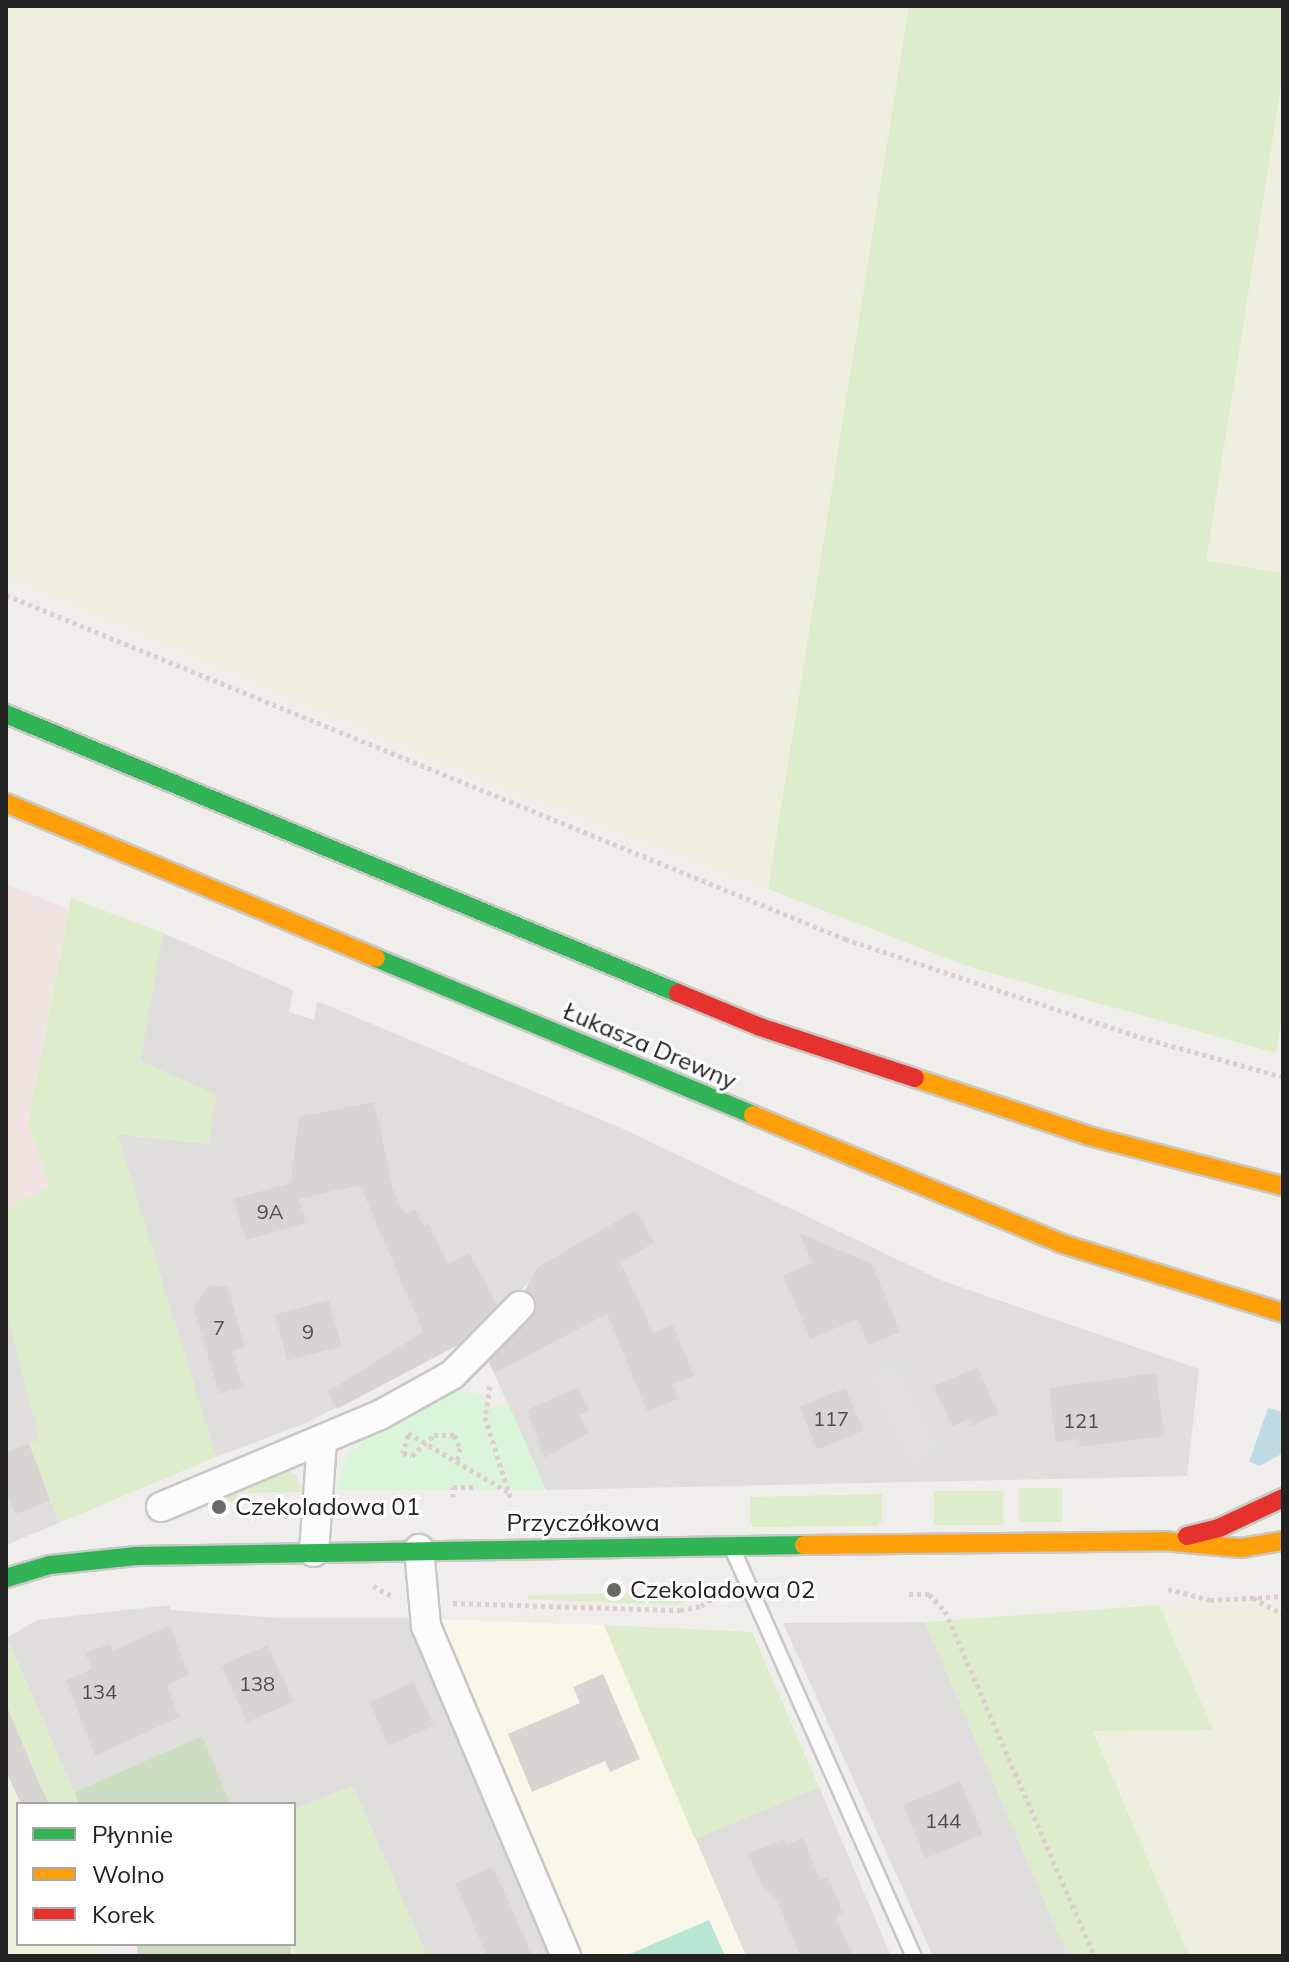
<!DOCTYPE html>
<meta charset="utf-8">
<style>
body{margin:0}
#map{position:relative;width:1289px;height:1962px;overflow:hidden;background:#f0eeeb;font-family:Mulish,sans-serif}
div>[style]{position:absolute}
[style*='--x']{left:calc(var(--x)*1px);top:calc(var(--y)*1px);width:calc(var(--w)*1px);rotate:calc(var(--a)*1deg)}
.residential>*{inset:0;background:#dfdedc}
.commercial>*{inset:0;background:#f1e3e1}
.education>*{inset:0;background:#f8f7e8}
.farmland>*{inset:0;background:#efefdf}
.grass>*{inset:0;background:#ddeccb;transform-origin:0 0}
.forest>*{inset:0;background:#cbdec1;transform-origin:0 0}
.park>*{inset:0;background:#daf5da}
.pitch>*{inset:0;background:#b7e6d2}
.parking>*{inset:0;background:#e0dfde}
.water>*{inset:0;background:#bfdbe3}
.building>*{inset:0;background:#d7d4d2;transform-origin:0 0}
.path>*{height:5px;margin-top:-2.5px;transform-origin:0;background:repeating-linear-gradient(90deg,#dccecd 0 4px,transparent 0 8px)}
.roads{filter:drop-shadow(2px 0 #c9c8c7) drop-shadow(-2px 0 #c9c8c7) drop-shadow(0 2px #c9c8c7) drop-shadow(0 -2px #c9c8c7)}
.lane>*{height:14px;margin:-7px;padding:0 7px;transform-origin:7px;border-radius:7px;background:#fdfcfc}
.street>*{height:28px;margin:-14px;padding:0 14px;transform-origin:14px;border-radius:14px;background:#fdfcfc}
.fast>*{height:18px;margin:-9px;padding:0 9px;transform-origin:9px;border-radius:9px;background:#30b455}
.slow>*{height:18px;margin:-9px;padding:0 9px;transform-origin:9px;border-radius:9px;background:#ff9f0a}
.jam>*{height:18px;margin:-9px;padding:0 9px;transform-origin:9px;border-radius:9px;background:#e5322d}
.dots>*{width:22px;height:22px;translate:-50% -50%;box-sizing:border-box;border:4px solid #fff;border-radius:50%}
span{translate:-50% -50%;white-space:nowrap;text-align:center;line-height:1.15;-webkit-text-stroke:6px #fff;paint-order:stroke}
.number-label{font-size:20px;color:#4f4e4e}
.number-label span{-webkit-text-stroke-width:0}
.street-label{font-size:24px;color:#222}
.poi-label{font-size:24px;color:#222}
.left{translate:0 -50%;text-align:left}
.frame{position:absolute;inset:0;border:8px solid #222;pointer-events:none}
.legend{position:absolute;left:16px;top:1802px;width:280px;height:144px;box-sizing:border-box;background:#fff;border:2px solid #a7a7a7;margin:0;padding:10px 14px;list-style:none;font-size:24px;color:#222}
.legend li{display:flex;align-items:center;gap:16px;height:40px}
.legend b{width:40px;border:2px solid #a7a7a7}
</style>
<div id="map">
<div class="residential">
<i style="clip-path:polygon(163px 933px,293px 990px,289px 1012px,314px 1020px,317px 1001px,621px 1128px,943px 1281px,1199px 1369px,1187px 1476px,546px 1490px,485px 1353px,540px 1305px,529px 1283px,458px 1345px,306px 1423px,216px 1457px,117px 1134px,208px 1144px,216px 1095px,140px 1061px)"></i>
<i style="clip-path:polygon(6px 1310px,40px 1440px,29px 1443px,59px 1523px,6px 1545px)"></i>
<i style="clip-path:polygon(170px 1605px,170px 1610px,278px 1618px,411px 1618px,554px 1956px,427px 1956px,353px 1786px,294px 1809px,294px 1804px,231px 1804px,202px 1736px,74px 1792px,7px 1638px,37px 1620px)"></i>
<i style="clip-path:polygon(925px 1622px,1068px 1956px,933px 1956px,783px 1623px)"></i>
<i style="clip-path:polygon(819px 1787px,891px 1956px,746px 1956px,695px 1839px)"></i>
</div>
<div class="commercial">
<i style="clip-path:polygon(6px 884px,68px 909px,28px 1122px,50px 1187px,6px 1208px)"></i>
</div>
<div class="education">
<i style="clip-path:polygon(432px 1619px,604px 1625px,746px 1956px,579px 1956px)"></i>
</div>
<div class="farmland">
<i style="clip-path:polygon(6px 6px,909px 6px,768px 889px,457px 769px,6px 576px)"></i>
<i style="clip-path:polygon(1283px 74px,1283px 573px,1206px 561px)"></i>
<i style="clip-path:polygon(1283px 1603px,1283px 1956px,1189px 1956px,1093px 1730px,1213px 1730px,1159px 1605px)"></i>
<i style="clip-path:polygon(32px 1764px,49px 1804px,18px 1804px,18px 1944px,107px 1944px,112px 1956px,6px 1956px,6px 1775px)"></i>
</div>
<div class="grass">
<i style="clip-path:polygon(909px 6px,1283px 6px,1283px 74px,1206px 561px,1283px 573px,1283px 1008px,1276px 1053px,970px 967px,768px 889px)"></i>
<i style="clip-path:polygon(71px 898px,163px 933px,140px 1061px,216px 1095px,208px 1144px,117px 1134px,216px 1457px,59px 1523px,29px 1443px,40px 1440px,6px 1310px,6px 1208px,50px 1187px,28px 1123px)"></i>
<i style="clip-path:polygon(283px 1468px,295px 1474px,303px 1492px,238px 1493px,237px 1502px,198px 1502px)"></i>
<i style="left:1062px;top:1488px;width:34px;height:43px;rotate:90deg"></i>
<i style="left:934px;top:1491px;width:69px;height:34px"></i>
<i style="clip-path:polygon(882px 1494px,882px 1521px,877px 1526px,753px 1527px,750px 1522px,750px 1497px)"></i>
<i style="clip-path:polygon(713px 1592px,676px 1605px,528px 1599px,528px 1595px)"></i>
<i style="clip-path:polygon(1159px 1605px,1213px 1730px,1093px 1731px,1189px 1956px,1068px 1956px,925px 1622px)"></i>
<i style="clip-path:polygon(604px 1625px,752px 1632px,819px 1787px,695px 1839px)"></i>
<i style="clip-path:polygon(6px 1639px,7px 1638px,79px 1804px,49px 1804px,6px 1704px)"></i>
<i style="clip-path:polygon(353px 1786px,427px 1956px,296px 1956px,291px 1944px,294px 1809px)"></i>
</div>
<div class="forest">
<i style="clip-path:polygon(202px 1736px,231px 1804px,79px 1804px,74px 1792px)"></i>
<i style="left:137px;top:1944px;width:154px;height:13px"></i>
</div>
<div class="park">
<i style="clip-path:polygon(454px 1389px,481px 1396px,490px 1409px,508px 1403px,546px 1490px,335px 1490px,347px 1454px,366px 1438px)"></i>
</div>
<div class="pitch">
<i style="clip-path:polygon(709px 1920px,725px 1956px,625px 1956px)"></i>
</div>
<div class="parking">
<i style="clip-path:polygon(897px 1364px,937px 1447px,925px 1456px,923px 1466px,912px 1471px,869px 1376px)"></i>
</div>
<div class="water">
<i style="clip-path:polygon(1268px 1408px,1283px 1412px,1283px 1453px,1260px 1466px,1249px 1462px)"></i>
</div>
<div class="building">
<i style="clip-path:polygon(374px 1102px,393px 1189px,404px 1214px,416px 1210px,424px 1226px,429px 1224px,447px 1264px,469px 1253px,497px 1305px,458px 1345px,337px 1409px,327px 1392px,423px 1332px,360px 1185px,299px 1199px,306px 1223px,246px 1240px,233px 1199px,291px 1183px,299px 1117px)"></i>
<i style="clip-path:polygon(636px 1210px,654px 1242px,621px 1263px,653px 1333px,673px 1325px,694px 1376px,672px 1384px,678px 1399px,647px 1411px,607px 1314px,494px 1373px,489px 1362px,536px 1311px,536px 1301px,525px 1290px,538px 1267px)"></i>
<i style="clip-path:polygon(799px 1233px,872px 1264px,900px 1332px,869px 1345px,857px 1319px,810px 1339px,783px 1275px,812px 1263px)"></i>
<i style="clip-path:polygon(208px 1285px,228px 1287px,245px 1347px,232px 1351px,243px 1387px,219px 1394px,194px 1308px)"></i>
<i style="left:329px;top:1300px;width:48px;height:56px;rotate:75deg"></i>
<i style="clip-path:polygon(978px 1367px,998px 1414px,972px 1426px,969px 1419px,952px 1426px,934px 1386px)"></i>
<i style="clip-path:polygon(1156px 1373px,1164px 1436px,1080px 1447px,1079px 1439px,1056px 1442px,1049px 1388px)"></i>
<i style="clip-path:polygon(578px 1387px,589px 1411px,580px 1415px,588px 1433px,544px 1458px,527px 1410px)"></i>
<i style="left:846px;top:1388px;width:46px;height:50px;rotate:68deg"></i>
<i style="clip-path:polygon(29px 1443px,50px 1501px,15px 1514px,6px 1488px,6px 1453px)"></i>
<i style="clip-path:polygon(170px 1626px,189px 1675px,167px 1685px,179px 1717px,95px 1756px,66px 1680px,92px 1669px,85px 1653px,110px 1644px,113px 1650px)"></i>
<i style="left:268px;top:1645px;width:62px;height:51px;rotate:66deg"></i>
<i style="clip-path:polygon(603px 1674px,640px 1759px,610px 1772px,605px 1761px,532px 1792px,508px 1734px,580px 1703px,573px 1687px)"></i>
<i style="left:414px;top:1682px;width:48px;height:49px;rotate:66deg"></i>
<i style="clip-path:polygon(6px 1704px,38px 1780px,49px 1804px,21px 1804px,6px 1771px)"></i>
<i style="left:960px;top:1781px;width:58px;height:62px;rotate:67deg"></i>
<i style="clip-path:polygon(803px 1838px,820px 1880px,828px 1877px,836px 1895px,843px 1914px,836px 1917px,853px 1956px,800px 1956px,778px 1902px,764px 1887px,748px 1854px,783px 1839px,786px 1845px)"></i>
<i style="clip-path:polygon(493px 1867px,509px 1902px,532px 1956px,487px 1956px,455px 1883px)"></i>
</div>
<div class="path">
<i style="--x:6;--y:595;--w:907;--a:22.29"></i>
<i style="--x:845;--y:939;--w:304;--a:18.4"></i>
<i style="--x:1133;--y:1035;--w:156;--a:15.6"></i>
<i style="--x:490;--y:1386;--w:31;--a:99"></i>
<i style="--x:485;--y:1417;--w:84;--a:72.6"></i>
<i style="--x:408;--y:1433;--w:116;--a:30.5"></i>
<i style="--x:408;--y:1435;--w:19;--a:106"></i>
<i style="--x:403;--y:1453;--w:9;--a:18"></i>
<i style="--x:412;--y:1456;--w:30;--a:-44"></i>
<i style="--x:434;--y:1435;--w:20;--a:0"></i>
<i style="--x:454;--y:1435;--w:14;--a:65"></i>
<i style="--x:460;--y:1448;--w:14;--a:102"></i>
<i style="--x:453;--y:1497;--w:10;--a:-90"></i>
<i style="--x:453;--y:1487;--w:22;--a:0"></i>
<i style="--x:373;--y:1586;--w:21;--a:28"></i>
<i style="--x:1168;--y:1589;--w:43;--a:14.7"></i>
<i style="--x:1210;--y:1600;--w:73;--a:-3.1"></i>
<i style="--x:909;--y:1594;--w:20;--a:0"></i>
<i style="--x:929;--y:1594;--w:23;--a:47"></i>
<i style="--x:945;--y:1611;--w:376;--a:66.6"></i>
<i style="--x:1253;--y:1598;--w:34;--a:28"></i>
<i style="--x:453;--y:1603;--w:227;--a:1.8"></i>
<i style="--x:680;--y:1610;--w:21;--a:-11"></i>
<i style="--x:701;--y:1606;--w:30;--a:-33"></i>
</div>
<div class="roads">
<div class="lane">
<i style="--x:732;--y:1548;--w:447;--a:66"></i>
</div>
<div class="street">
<i style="--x:161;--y:1507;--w:238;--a:-22.8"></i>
<i style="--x:380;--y:1415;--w:82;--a:-29.1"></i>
<i style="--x:452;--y:1375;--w:97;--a:-45.4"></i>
<i style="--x:419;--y:1549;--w:77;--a:84.8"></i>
<i style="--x:426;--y:1626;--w:358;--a:67"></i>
<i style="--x:314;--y:1552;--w:111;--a:-85.9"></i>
</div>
<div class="fast">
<i style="--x:6;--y:714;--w:728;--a:22.55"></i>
<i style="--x:376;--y:958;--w:408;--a:22.6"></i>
<i style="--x:6;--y:1578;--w:46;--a:-16.5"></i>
<i style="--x:50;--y:1565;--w:87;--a:-5.9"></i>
<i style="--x:137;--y:1556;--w:667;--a:-0.94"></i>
</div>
<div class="slow">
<i style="--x:6;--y:803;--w:401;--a:22.7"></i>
<i style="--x:915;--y:1078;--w:183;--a:18.4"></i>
<i style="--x:1089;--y:1136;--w:200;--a:14.5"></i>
<i style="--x:753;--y:1115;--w:333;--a:22.6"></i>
<i style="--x:1060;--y:1243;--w:234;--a:17.4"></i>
<i style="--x:804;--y:1545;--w:359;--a:-0.6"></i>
<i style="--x:1163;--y:1541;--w:78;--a:5.1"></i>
<i style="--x:1241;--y:1548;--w:43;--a:-9.5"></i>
</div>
<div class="jam">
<i style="--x:678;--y:993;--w:89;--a:22.5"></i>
<i style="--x:760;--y:1027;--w:163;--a:18.2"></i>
<i style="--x:1187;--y:1536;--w:33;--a:-14"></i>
<i style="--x:1219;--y:1528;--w:71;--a:-25.1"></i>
</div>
</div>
<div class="dots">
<i style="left:219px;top:1507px;background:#6a6968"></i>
<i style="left:614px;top:1590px;background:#6a6968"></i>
</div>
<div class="number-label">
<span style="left:270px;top:1211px">9A</span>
<span style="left:219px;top:1327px">7</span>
<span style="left:308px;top:1331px">9</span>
<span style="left:831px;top:1418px">117</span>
<span style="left:1081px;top:1420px">121</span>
<span style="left:257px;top:1683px">138</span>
<span style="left:99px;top:1691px">134</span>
<span style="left:943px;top:1820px">144</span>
</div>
<div class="street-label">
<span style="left:650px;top:1046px;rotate:23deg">Łukasza Drewny</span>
<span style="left:583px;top:1523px">Przyczółkowa</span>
</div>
<div class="poi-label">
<span class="left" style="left:235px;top:1507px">Czekoladowa 01</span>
<span class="left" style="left:630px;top:1590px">Czekoladowa 02</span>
</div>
<div class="frame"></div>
<ul class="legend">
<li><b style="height:10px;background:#30b455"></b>Płynnie</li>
<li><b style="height:10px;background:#ff9f0a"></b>Wolno</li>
<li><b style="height:10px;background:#e5322d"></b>Korek</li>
</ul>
</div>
